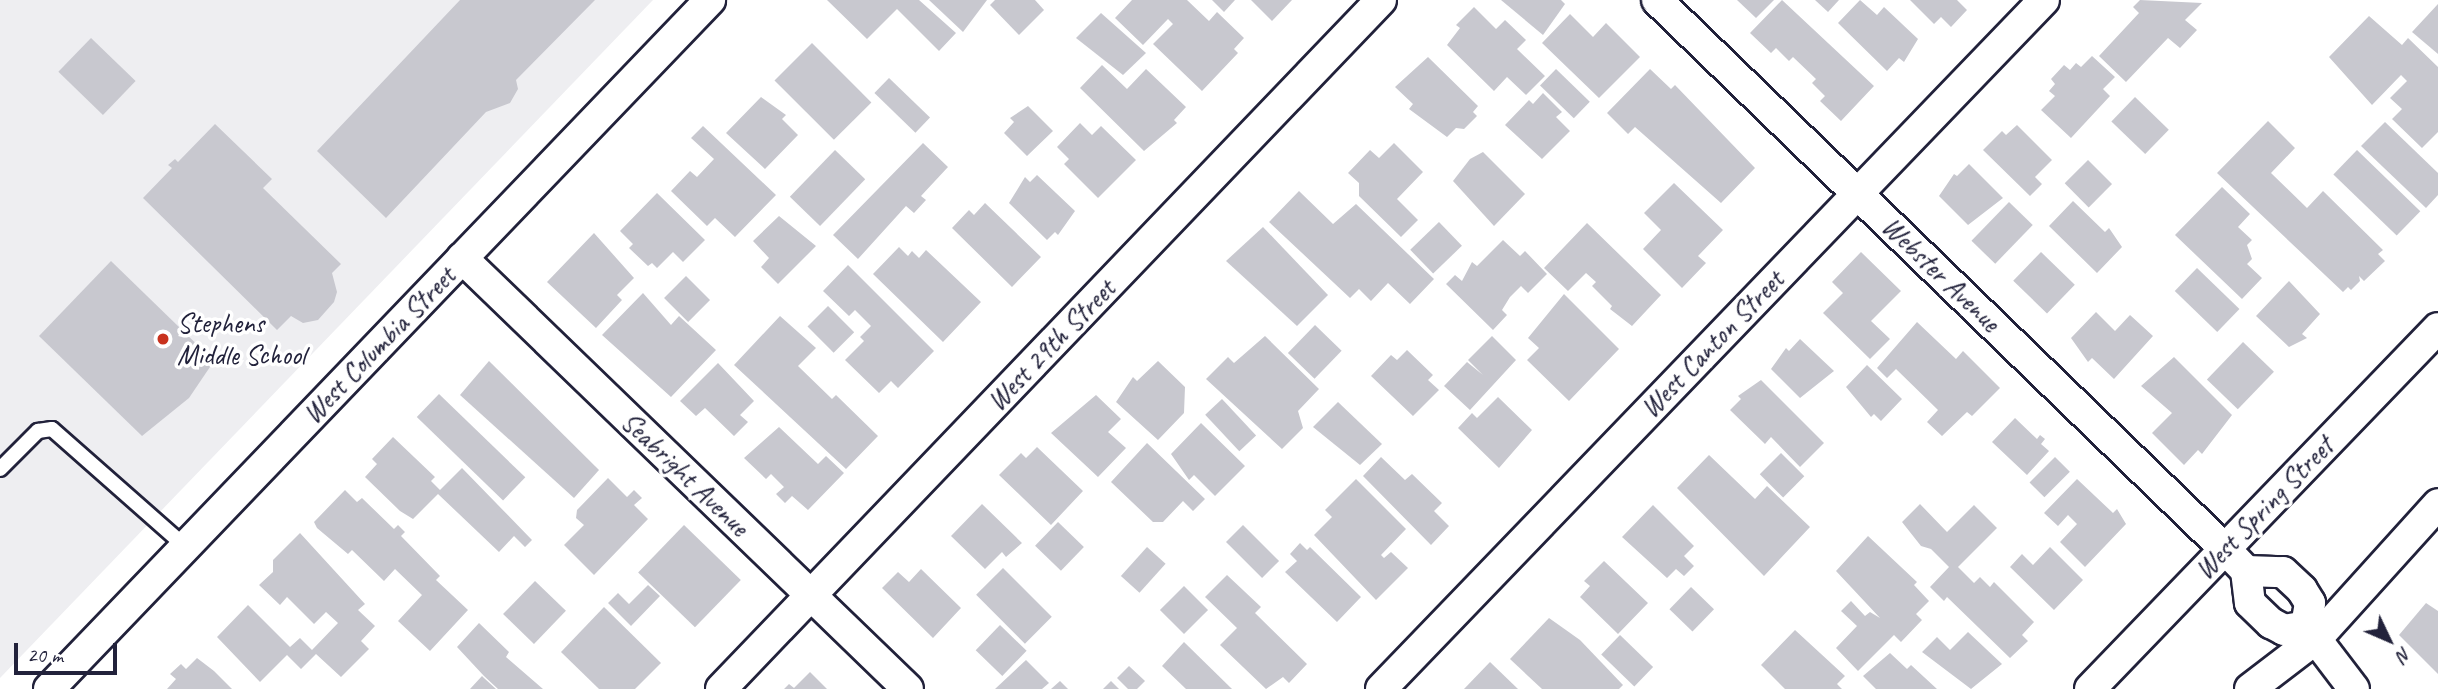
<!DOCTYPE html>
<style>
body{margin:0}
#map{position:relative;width:2438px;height:689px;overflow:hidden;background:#fff;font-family:Caveat,sans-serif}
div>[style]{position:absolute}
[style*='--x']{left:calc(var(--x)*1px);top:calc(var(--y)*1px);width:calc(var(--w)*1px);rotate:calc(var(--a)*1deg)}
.built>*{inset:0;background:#eeeef1}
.building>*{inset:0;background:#c8c8cf;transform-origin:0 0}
.roads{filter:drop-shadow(2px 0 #22223b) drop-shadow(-2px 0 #22223b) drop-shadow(0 2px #22223b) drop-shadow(0 -2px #22223b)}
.lane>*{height:14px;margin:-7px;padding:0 7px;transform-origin:7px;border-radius:7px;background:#fff}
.street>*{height:30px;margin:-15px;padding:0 15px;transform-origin:15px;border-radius:15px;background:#fff}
.dots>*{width:19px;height:19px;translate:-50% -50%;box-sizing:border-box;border:4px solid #fff;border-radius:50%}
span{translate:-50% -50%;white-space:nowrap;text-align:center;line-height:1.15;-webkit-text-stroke:7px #fff;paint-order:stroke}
.street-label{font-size:28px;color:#22223b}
.poi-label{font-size:28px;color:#22223b}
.left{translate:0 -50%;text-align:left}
.north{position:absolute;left:2354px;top:605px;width:70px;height:70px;-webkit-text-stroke:5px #fff;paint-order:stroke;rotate:134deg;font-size:19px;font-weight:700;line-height:28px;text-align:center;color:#22223b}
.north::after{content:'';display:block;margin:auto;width:24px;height:32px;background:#22223b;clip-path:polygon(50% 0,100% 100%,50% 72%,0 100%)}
.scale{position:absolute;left:14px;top:643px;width:103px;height:32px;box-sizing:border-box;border:4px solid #22223b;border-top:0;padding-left:9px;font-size:21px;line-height:24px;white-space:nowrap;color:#22223b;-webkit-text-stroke:5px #fff;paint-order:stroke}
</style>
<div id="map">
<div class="built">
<i style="clip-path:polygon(0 0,653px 0,0 678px)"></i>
</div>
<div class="building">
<i style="clip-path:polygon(460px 0,595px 0,516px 80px,518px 89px,510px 103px,486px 112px,386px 218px,317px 151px)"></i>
<i style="clip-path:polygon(827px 0,919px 0,956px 33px,939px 51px,897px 9px,867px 39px)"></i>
<i style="clip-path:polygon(929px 0,987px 0,963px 32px)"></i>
<i style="clip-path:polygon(995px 0,1035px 0,1044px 10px,1019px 35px,990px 5px)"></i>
<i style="clip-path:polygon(1132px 0,1187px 0,1209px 21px,1217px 12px,1244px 38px,1234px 49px,1238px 53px,1202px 91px,1153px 44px,1173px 24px,1168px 19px,1143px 45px,1115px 18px)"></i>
<i style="clip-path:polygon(1212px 0,1235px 0,1224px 12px)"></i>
<i style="clip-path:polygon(1251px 0,1292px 0,1272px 21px)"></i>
<i style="clip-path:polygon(1501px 0,1561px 0,1565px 4px,1543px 35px)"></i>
<i style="clip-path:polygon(1737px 0,1774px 0,1756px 18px)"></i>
<i style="clip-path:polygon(1782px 0,1874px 86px,1841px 121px,1820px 101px,1825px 96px,1812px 83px,1816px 79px,1793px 57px,1789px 61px,1776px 48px,1771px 53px,1750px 33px)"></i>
<i style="clip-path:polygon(1815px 0,1839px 0,1828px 12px)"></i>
<i style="clip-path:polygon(1860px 0,1877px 15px,1884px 7px,1918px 39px,1904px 62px,1899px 58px,1887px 71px,1838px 23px)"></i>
<i style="clip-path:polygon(1910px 0,1957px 0,1967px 10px,1951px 27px,1941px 17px,1934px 24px)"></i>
<i style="clip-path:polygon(2140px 0,2202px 3px,2185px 20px,2197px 30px,2180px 48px,2168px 38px,2126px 82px,2099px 56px,2139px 13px,2133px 7px)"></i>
<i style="clip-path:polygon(2438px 4px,2438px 54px,2412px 32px)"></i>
<i style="clip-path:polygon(1474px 7px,1496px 29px,1505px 20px,1526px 40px,1517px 49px,1545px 76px,1526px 95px,1507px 77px,1494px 91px,1447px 45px,1460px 28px,1456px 25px)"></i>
<i style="clip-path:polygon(1101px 13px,1146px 53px,1123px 75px,1076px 38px)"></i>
<i style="clip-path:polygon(1570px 14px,1593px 37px,1606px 23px,1640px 57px,1599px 98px,1542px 43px)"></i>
<i style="clip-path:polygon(2369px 16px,2402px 45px,2408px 38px,2438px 67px,2438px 132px,2422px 148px,2392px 119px,2402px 109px,2390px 98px,2407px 81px,2401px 75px,2372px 105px,2329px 57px)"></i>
<i style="left:91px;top:38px;width:62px;height:47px;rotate:44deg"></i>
<i style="left:812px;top:43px;width:84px;height:53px;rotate:45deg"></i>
<i style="clip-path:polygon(2092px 56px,2115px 77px,2103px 89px,2110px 96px,2071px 138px,2041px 110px,2055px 96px,2049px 91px,2055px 84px,2051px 79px,2064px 65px,2070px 70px,2076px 63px,2081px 67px)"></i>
<i style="clip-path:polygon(1428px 57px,1478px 106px,1473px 112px,1477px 116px,1464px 129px,1456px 128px,1447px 137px,1409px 109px,1413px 104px,1395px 87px)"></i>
<i style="clip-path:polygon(1102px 65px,1127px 89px,1146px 69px,1186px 107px,1174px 120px,1177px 123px,1144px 151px,1080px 88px)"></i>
<i style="left:1556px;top:69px;width:47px;height:23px;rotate:44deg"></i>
<i style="clip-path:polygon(1650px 69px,1671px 89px,1675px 85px,1755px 168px,1721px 203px,1635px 127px,1628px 134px,1607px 113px)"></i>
<i style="left:889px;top:78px;width:57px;height:21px;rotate:44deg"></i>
<i style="clip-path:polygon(1543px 93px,1562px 112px,1556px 117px,1570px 131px,1542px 159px,1505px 125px,1529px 100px,1533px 104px)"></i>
<i style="clip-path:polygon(761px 97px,786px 115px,782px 119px,798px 135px,765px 169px,726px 133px)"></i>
<i style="left:2135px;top:97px;width:47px;height:34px;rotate:44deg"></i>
<i style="clip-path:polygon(1028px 106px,1053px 131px,1027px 156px,1004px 133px,1014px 122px,1010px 118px)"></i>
<i style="clip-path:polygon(2268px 121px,2295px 148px,2271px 173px,2307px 208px,2323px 191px,2383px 250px,2378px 254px,2385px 261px,2364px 281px,2359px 276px,2360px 281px,2351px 290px,2348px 287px,2343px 292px,2217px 173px)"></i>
<i style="clip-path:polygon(2385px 122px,2438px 173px,2438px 195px,2426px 208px,2361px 146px)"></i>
<i style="clip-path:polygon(1080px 123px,1092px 135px,1101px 126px,1136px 160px,1098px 198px,1064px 164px,1069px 159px,1057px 147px)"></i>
<i style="clip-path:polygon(215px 124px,272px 179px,263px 188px,341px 264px,332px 273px,337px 292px,334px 302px,318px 320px,303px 323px,291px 316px,277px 330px,143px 198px,172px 168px,168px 165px,175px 159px,178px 162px)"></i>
<i style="clip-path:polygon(2017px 125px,2052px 160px,2035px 177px,2042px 184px,2030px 196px,1983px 150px,2002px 131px,2006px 135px)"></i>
<i style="clip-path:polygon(703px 126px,776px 195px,735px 237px,715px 218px,707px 226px,671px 191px,690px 171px,697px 177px,714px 159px,691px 138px)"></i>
<i style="clip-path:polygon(923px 143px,948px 167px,921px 196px,926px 200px,914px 213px,906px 206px,858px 259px,833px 235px)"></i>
<i style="clip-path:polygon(1394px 143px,1423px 172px,1397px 199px,1418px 220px,1401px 237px,1359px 196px,1359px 183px,1348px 173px,1370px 150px,1379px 158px)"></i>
<i style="left:835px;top:150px;width:42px;height:65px;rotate:44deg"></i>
<i style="left:2357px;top:150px;width:88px;height:34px;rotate:44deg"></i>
<i style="clip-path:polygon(1483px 152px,1525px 194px,1494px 226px,1453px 181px,1470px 159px)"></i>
<i style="left:2088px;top:160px;width:34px;height:33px;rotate:45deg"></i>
<i style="clip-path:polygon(1969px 164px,2003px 198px,1968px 225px,1939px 196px,1954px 174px,1957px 176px)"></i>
<i style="clip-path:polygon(1037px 175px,1075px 211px,1058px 235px,1055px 232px,1047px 240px,1009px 203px,1025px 177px,1030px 182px)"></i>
<i style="clip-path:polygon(1674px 183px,1723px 230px,1698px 256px,1706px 263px,1682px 288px,1643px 249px,1661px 230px,1644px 213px)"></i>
<i style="clip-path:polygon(2222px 187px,2250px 214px,2238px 227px,2252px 240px,2247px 245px,2252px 259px,2247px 264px,2262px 278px,2242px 299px,2175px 235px)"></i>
<i style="clip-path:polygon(1299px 191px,1333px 224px,1356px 204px,1434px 279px,1410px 304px,1388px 283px,1371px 301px,1359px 289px,1350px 298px,1269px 222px)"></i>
<i style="clip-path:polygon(657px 193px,705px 240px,683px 262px,673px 252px,657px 268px,652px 263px,648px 266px,629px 248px,633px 244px,620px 231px)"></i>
<i style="clip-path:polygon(2073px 201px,2105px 232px,2109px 228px,2122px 247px,2097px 273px,2049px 226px)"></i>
<i style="left:2009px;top:202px;width:33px;height:54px;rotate:44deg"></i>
<i style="clip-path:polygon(985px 203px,1041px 257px,1012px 287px,952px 228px,969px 210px,974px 215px)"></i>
<i style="clip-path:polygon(779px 216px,816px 246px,778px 284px,761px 267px,769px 258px,753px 241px)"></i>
<i style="left:1439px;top:222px;width:33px;height:40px;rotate:46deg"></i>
<i style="clip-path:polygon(1587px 223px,1661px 295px,1632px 326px,1610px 309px,1612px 306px,1592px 286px,1596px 282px,1586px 273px,1568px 291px,1544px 268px)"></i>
<i style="clip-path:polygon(1263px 227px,1328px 295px,1297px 326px,1226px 261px)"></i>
<i style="clip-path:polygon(594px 233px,634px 278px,617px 295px,622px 300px,596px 328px,547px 282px)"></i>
<i style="clip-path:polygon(1503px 240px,1520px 256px,1525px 251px,1547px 274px,1528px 293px,1521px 286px,1510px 297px,1502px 310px,1507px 315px,1493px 330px,1446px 284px,1455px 275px,1462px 281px,1472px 262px,1477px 266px)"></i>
<i style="clip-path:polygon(899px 247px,908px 256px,912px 251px,919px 258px,926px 250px,981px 302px,943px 342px,873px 274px)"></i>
<i style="clip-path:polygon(1861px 252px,1901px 291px,1871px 321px,1890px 339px,1870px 359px,1823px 313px,1843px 293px,1832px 282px)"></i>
<i style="left:2041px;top:252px;width:47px;height:40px;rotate:44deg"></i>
<i style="clip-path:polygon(111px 261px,214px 361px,189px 398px,142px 436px,39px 336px)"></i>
<i style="clip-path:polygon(848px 265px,934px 351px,898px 388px,891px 381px,879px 393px,845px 360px,864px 341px,860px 337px,871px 326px,855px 310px,849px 316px,823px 291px)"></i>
<i style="left:2197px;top:268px;width:59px;height:32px;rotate:44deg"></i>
<i style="left:686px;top:276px;width:34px;height:31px;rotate:45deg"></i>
<i style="clip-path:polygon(2289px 281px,2320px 314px,2302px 334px,2307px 338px,2289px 347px,2256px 316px)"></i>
<i style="clip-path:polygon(643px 293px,671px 325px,679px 316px,716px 350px,671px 397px,602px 335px)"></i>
<i style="clip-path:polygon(1564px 294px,1619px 349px,1569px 401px,1527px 360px,1539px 348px,1528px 338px)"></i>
<i style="left:828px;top:306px;width:37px;height:29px;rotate:45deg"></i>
<i style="clip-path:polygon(2096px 312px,2115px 331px,2130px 315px,2153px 336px,2114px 379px,2092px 358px,2088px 362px,2071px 338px)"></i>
<i style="clip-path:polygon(780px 316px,816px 348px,798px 366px,832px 399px,836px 395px,878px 436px,846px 469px,734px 365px)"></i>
<i style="clip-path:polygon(1917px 322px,1956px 359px,1963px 351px,2000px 388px,1972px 416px,1967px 412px,1942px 436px,1927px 422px,1938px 410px,1896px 369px,1887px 378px,1877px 368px)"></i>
<i style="left:1315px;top:325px;width:37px;height:39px;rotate:44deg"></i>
<i style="clip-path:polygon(1265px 336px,1319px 389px,1298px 411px,1303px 428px,1282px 449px,1206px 379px,1228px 357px,1234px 363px)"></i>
<i style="clip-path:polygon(1492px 336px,1516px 360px,1470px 410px,1444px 386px,1467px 362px,1483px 375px,1468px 360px)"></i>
<i style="clip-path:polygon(1800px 339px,1834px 371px,1800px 398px,1771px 369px,1786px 348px,1789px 351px)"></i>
<i style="left:2243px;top:342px;width:43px;height:52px;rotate:44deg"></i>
<i style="clip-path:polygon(1407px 350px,1433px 375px,1428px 380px,1439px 390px,1413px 416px,1371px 376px,1391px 355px,1397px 360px)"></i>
<i style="clip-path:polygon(2174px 357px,2232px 415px,2202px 454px,2198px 450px,2184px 465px,2152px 433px,2172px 413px,2141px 386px)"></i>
<i style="clip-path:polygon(489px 361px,599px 470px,574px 498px,460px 395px)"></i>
<i style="clip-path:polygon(1158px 361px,1185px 387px,1184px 413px,1158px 440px,1116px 402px,1133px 377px,1137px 381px)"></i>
<i style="clip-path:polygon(718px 363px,754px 401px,740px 415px,748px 422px,734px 436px,705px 408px,696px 416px,680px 401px)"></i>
<i style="clip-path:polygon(1867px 365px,1902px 399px,1881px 421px,1874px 414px,1871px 417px,1846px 387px)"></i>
<i style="clip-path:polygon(1761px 380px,1824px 443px,1800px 467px,1771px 437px,1765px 444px,1730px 410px,1741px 399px,1738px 396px)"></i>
<i style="left:439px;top:394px;width:120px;height:32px;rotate:44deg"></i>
<i style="clip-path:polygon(1096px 395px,1121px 419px,1108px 432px,1126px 448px,1098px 477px,1051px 433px)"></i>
<i style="clip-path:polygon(1498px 397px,1532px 430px,1499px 468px,1458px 428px,1472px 413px,1477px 418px)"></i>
<i style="left:1222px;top:399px;width:50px;height:23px;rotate:47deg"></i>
<i style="clip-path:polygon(1338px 402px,1382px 444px,1360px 465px,1313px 427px)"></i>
<i style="clip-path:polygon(2015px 418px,2037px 439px,2040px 435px,2045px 439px,2041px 444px,2049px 451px,2027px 475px,1992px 442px)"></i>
<i style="clip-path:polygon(1201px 423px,1245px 466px,1215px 496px,1194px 475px,1189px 480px,1171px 454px)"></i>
<i style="clip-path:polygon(779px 427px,818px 464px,826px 456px,844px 473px,808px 510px,792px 496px,785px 503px,776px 494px,784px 487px,771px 474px,766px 479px,744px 458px)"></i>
<i style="clip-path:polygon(393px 437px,435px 477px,431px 481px,440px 490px,462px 468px,532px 540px,525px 547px,514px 536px,499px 552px,438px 494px,413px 519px,400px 511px,365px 477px,377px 464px,372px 459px)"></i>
<i style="clip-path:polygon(1147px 443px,1205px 499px,1193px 511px,1183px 501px,1163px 522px,1153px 522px,1111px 482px)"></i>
<i style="clip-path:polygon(1037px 447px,1083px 491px,1051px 525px,999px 475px,1021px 453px,1026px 458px)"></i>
<i style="left:1781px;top:453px;width:33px;height:30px;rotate:45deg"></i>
<i style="clip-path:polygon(1709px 455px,1755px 499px,1767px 486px,1810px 527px,1764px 576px,1677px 488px)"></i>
<i style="clip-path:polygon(1381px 457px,1405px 480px,1412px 474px,1442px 503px,1434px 511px,1449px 526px,1431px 545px,1363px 476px)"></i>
<i style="left:2055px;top:457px;width:21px;height:36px;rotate:45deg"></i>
<i style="clip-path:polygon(608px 478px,627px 497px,634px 490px,642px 498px,634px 505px,648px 519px,594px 575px,564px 545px,584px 525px,576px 518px,577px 510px)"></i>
<i style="clip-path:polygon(1356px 479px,1406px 529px,1381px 555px,1384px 558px,1391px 552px,1408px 568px,1376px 600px,1314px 535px,1332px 517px,1325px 510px)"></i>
<i style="clip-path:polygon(2077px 479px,2113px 513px,2117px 509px,2126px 524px,2085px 567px,2060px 542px,2077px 524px,2068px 515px,2058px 526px,2044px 513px)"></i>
<i style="clip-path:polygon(345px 490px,357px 502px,362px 498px,394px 529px,398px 525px,405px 532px,401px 536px,440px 576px,436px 580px,468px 610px,430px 651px,398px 621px,422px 595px,395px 569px,384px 581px,352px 550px,348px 554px,317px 528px,314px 522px)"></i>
<i style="clip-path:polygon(982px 504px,1022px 543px,1006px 557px,1002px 552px,985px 569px,951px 536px)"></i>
<i style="clip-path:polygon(1920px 504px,1947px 532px,1974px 505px,1997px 528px,1958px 567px,1974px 583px,1980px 577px,1990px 587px,1994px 582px,2034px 622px,2022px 635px,2028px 641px,2010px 658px,1947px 597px,1944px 601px,1930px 587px,1949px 567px,1931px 549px,1921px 546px,1902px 522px)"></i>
<i style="clip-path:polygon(1653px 505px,1694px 546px,1684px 556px,1694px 566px,1684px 576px,1676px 569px,1667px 578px,1622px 537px)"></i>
<i style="left:1058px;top:522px;width:36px;height:33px;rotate:44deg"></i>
<i style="left:684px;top:525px;width:79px;height:66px;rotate:44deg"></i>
<i style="left:1243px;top:525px;width:51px;height:24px;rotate:45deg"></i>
<i style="clip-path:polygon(300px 533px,365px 604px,358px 610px,375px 626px,361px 641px,369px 649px,341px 677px,316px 654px,301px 669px,287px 655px,260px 682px,217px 637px,248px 605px,290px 647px,300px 638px,312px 650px,338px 623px,326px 612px,314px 624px,287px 597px,280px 605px,259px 585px,273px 572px,273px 560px)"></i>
<i style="clip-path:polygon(1868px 536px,1917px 582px,1914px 585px,1929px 601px,1916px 614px,1922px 620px,1901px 642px,1894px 635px,1858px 671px,1836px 648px,1857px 626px,1841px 611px,1851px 601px,1865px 616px,1870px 612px,1880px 618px,1836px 571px)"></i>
<i style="clip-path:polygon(1300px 543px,1307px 550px,1310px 547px,1361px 597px,1337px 622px,1285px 572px,1297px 561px,1290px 554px)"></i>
<i style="left:1147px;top:547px;width:25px;height:39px;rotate:42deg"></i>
<i style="clip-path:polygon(2050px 547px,2083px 580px,2054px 610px,2010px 567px,2022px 554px,2033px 565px)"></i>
<i style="clip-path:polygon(1604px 561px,1648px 603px,1618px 634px,1580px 597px,1590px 586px,1584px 581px)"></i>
<i style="left:1003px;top:568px;width:69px;height:38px;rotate:45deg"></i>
<i style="clip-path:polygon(921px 569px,961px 608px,933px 638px,882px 588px,898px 572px,909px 582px)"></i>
<i style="clip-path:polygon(1227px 575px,1261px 607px,1255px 613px,1307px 664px,1289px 683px,1283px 677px,1266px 689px,1220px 645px,1237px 628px,1205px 597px)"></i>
<i style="left:535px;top:581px;width:43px;height:46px;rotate:44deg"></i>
<i style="clip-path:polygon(648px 585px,660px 596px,631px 626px,608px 603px,618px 593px,629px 604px)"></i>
<i style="left:1184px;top:586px;width:34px;height:34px;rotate:45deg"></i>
<i style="left:1691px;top:587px;width:32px;height:31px;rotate:44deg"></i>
<i style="clip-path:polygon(2426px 603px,2438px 611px,2438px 674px,2399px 635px)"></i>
<i style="clip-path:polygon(604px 607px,661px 663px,635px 689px,599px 689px,561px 652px)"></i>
<i style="clip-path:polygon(1549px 618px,1580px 640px,1623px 685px,1619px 689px,1542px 689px,1510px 659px)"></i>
<i style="clip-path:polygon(479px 623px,509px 652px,506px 657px,543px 689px,498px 689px,484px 676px,457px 647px)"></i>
<i style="left:1000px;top:625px;width:37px;height:35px;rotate:44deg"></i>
<i style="clip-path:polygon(1795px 630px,1845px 676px,1837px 684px,1842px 689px,1785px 689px,1761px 665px)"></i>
<i style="clip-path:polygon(1968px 632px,2002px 664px,1971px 689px,1922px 652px,1937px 637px,1950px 650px)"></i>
<i style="left:1620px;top:635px;width:46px;height:27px;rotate:44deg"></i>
<i style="clip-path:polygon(1184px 642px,1232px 689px,1186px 689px,1162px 666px)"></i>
<i style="clip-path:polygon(1890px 653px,1907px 669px,1911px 665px,1937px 689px,1876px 689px,1863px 676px)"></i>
<i style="clip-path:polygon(197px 658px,214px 671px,232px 689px,167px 689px,176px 679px,170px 674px,181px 664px,186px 669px)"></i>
<i style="clip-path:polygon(1026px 660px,1049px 683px,1042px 689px,995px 689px)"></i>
<i style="clip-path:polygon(1490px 662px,1518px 689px,1464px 689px)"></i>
<i style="clip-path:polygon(1129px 666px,1145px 681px,1137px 689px,1128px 689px,1117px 678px)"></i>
<i style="clip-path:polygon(810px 672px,827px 689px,784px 689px,789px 684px,794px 688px)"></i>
<i style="clip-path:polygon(482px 676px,484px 678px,496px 689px,470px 689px)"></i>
<i style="clip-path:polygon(1060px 681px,1068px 689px,1051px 689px)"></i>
<i style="clip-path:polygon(1111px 681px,1119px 689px,1103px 689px)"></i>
</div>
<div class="roads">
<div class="lane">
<i style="--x:0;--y:469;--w:54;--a:-45"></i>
<i style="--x:38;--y:431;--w:14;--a:-8"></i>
<i style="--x:52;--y:429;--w:179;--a:41.4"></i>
</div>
<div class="street">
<i style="--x:1657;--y:0;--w:790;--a:44.03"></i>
<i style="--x:2225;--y:549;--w:30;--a:46"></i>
<i style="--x:2246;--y:571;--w:32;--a:83"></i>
<i style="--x:2250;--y:603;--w:29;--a:44"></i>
<i style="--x:2271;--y:623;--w:15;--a:28"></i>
<i style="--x:2284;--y:630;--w:22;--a:-10"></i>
<i style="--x:462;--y:258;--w:620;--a:44.02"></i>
<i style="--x:2246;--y:571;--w:37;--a:2"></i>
<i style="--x:2283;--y:572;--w:26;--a:43"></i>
<i style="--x:2302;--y:590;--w:15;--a:58"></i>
<i style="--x:2310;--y:603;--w:23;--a:100"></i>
<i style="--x:2306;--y:626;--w:79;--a:52.7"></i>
<i style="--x:49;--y:689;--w:955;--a:-46.19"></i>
<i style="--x:721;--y:689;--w:954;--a:-46.23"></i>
<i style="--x:1381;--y:689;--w:956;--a:-46.1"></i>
<i style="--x:2090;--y:689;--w:501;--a:-46.05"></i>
<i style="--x:2250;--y:689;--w:86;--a:-37.4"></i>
<i style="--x:2318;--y:637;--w:179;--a:-47.9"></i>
</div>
</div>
<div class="dots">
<i style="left:163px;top:339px;background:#c8321e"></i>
</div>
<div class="street-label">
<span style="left:1941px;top:274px;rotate:44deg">Webster Avenue</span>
<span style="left:1712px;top:344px;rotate:-46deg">West Canton Street</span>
<span style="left:379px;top:345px;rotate:-46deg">West Columbia Street</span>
<span style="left:1051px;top:345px;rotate:-46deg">West 29th Street</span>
<span style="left:685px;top:474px;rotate:44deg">Seabright Avenue</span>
<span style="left:2264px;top:508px;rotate:-46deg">West Spring Street</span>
</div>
<div class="poi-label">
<span class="left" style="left:177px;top:339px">Stephens<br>Middle School</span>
</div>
<div class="north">N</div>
<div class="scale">20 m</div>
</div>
